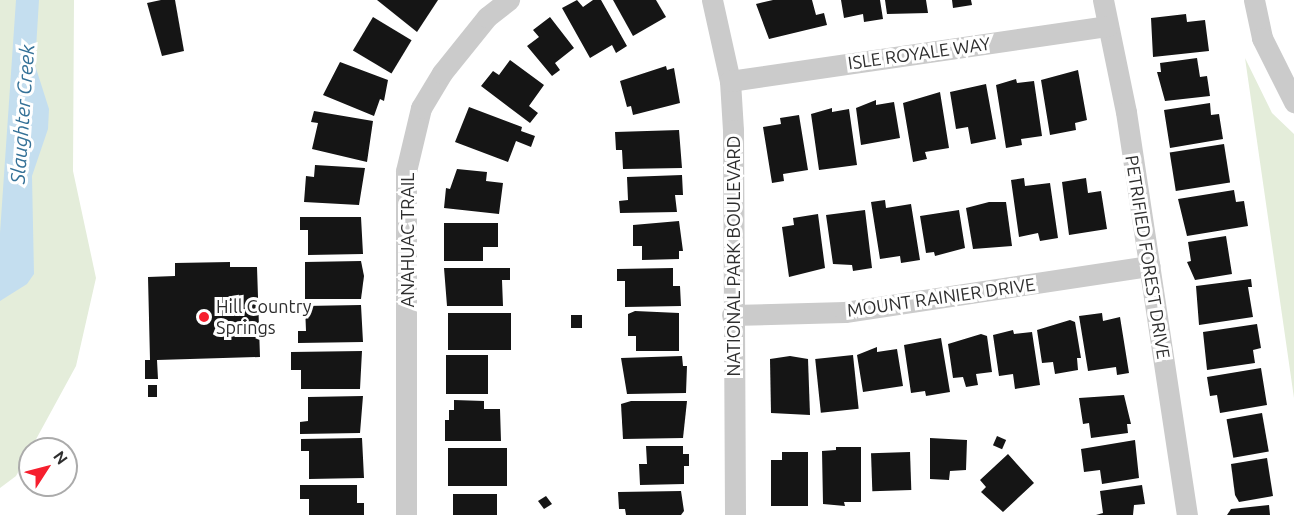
<!DOCTYPE html>
<style>
body{margin:0}
#map{position:relative;width:1294px;height:515px;overflow:hidden;background:#fff;font-family:Ubuntu,sans-serif}
div>[style]{position:absolute}
[style*='--x']{left:calc(var(--x)*1px);top:calc(var(--y)*1px);width:calc(var(--w)*1px);rotate:calc(var(--a)*1deg)}
.green>*{inset:0;background:#e4edda}
.water>*{inset:0;background:#c4deef}
.building>*{inset:0;background:#151515;transform-origin:0 0}
.minor>*{height:21px;margin:-10.5px;padding:0 10.5px;transform-origin:10.5px;border-radius:10.5px;background:#cbcbcb}
.dots>*{width:16px;height:16px;translate:-50% -50%;box-sizing:border-box;border:3px solid #fff;border-radius:50%}
span{translate:-50% -50%;white-space:nowrap;text-align:center;line-height:1.15;-webkit-text-stroke:6px #fff;paint-order:stroke}
.street-label{font-size:18px;color:#2e2e2e}
.poi-label{font-size:18px;color:#2e2e2e}
.left{translate:0 -50%;text-align:left}
.water-label{font-size:20px;color:#347197;font-style:italic}
.north{position:absolute;left:18px;top:437px;width:60px;height:60px;box-sizing:border-box;background:#fff;border:2px solid #ababab;border-radius:50%;rotate:54deg;font-size:16px;font-weight:700;line-height:24px;text-align:center;color:#2e2e2e}
.north::after{content:'';display:block;margin:auto;width:21px;height:27px;background:#f61f2e;clip-path:polygon(50% 0,100% 100%,50% 72%,0 100%)}
</style>
<div id="map">
<div class="green">
<i style="clip-path:polygon(0 0,74px 0,73px 171px,96px 278px,76px 366px,16px 476px,0 488px)"></i>
<i style="clip-path:polygon(1245px 58px,1272px 113px,1294px 134px,1294px 398px)"></i>
</div>
<div class="water">
<i style="clip-path:polygon(16px 0,39px 0,35px 65px,49px 109px,48px 129px,32px 176px,34px 274px,27px 284px,0 301px,0 233px)"></i>
</div>
<div class="building">
<i style="clip-path:polygon(161px 0,175px 0,184px 51px,162px 56px,147px 3px)"></i>
<i style="clip-path:polygon(377px 0,438px 0,417px 32px)"></i>
<i style="clip-path:polygon(577px 0,583px 7px,593px 0,601px 0,627px 46px,616px 53px,612px 45px,590px 58px,562px 8px)"></i>
<i style="clip-path:polygon(613px 0,656px 0,666px 17px,633px 36px)"></i>
<i style="clip-path:polygon(773px 0,812px 0,816px 15px,824px 13px,827px 25px,769px 39px,756px 4px)"></i>
<i style="clip-path:polygon(841px 0,880px 0,883px 19px,864px 22px,863px 14px,844px 18px)"></i>
<i style="clip-path:polygon(885px 0,926px 0,928px 13px,887px 14px)"></i>
<i style="clip-path:polygon(952px 0,971px 0,972px 5px,953px 8px)"></i>
<i style="clip-path:polygon(1186px 14px,1187px 22px,1205px 20px,1209px 51px,1153px 57px,1151px 18px)"></i>
<i style="left:373px;top:17px;width:45px;height:39px;rotate:31deg"></i>
<i style="clip-path:polygon(550px 17px,574px 48px,555px 63px,560px 70px,552px 76px,527px 46px,539px 37px,533px 30px)"></i>
<i style="clip-path:polygon(1197px 58px,1200px 77px,1207px 76px,1210px 96px,1165px 101px,1157px 72px,1161px 72px,1160px 63px)"></i>
<i style="clip-path:polygon(510px 60px,544px 85px,529px 106px,538px 113px,530px 123px,481px 86px,493px 71px,499px 75px)"></i>
<i style="clip-path:polygon(340px 62px,388px 80px,384px 101px,380px 99px,374px 116px,323px 95px)"></i>
<i style="clip-path:polygon(666px 66px,667px 70px,674px 68px,680px 103px,633px 115px,631px 106px,627px 107px,620px 81px)"></i>
<i style="clip-path:polygon(1078px 70px,1087px 120px,1075px 123px,1076px 130px,1050px 135px,1041px 80px)"></i>
<i style="clip-path:polygon(1016px 79px,1017px 83px,1034px 81px,1042px 136px,1021px 139px,1022px 145px,1006px 148px,996px 85px)"></i>
<i style="clip-path:polygon(986px 84px,996px 139px,971px 144px,968px 127px,956px 129px,950px 92px)"></i>
<i style="clip-path:polygon(940px 92px,949px 148px,925px 152px,927px 159px,913px 162px,903px 103px)"></i>
<i style="clip-path:polygon(876px 100px,876px 105px,894px 102px,900px 138px,861px 145px,856px 108px)"></i>
<i style="clip-path:polygon(1210px 103px,1211px 115px,1219px 114px,1223px 139px,1170px 148px,1164px 110px)"></i>
<i style="clip-path:polygon(469px 107px,522px 127px,521px 131px,535px 136px,531px 147px,516px 141px,508px 162px,455px 142px)"></i>
<i style="clip-path:polygon(832px 108px,832px 112px,849px 109px,857px 165px,819px 170px,811px 114px)"></i>
<i style="clip-path:polygon(314px 111px,373px 121px,367px 162px,312px 149px,318px 123px,311px 122px)"></i>
<i style="clip-path:polygon(799px 115px,808px 170px,783px 174px,784px 181px,772px 183px,763px 127px,781px 124px,780px 118px)"></i>
<i style="clip-path:polygon(679px 130px,682px 168px,623px 169px,622px 150px,616px 150px,615px 132px)"></i>
<i style="left:1224px;top:144px;width:39px;height:55px;rotate:81deg"></i>
<i style="clip-path:polygon(315px 165px,365px 168px,359px 205px,304px 202px,306px 176px,314px 177px)"></i>
<i style="clip-path:polygon(457px 169px,487px 172px,486px 181px,503px 183px,499px 214px,444px 208px,446px 188px,450px 189px)"></i>
<i style="clip-path:polygon(682px 175px,683px 195px,675px 195px,677px 212px,620px 213px,619px 201px,628px 200px,627px 177px)"></i>
<i style="clip-path:polygon(1024px 178px,1025px 186px,1050px 183px,1058px 238px,1040px 241px,1038px 233px,1019px 237px,1011px 180px)"></i>
<i style="clip-path:polygon(1086px 178px,1088px 193px,1101px 191px,1107px 229px,1069px 235px,1062px 182px)"></i>
<i style="clip-path:polygon(1234px 190px,1236px 202px,1244px 201px,1248px 226px,1187px 236px,1178px 199px)"></i>
<i style="clip-path:polygon(885px 200px,886px 208px,911px 204px,920px 260px,901px 263px,900px 256px,880px 259px,871px 202px)"></i>
<i style="clip-path:polygon(989px 202px,1006px 202px,1012px 246px,973px 249px,966px 208px)"></i>
<i style="clip-path:polygon(865px 210px,872px 268px,853px 271px,852px 265px,833px 264px,826px 215px)"></i>
<i style="clip-path:polygon(959px 210px,965px 248px,935px 256px,934px 252px,926px 253px,920px 216px)"></i>
<i style="clip-path:polygon(818px 214px,825px 268px,789px 277px,782px 227px,794px 225px,793px 218px)"></i>
<i style="clip-path:polygon(300px 217px,361px 217px,363px 254px,308px 255px,308px 230px,300px 230px)"></i>
<i style="clip-path:polygon(679px 221px,683px 251px,679px 251px,679px 259px,642px 260px,642px 246px,633px 246px,633px 225px)"></i>
<i style="clip-path:polygon(444px 223px,498px 223px,498px 247px,483px 247px,483px 261px,444px 261px)"></i>
<i style="clip-path:polygon(1226px 236px,1232px 274px,1195px 280px,1187px 262px,1191px 261px,1188px 242px)"></i>
<i style="clip-path:polygon(361px 261px,364px 276px,361px 299px,305px 299px,305px 262px)"></i>
<i style="clip-path:polygon(230px 262px,230px 267px,257px 267px,260px 357px,157px 360px,158px 379px,145px 379px,145px 360px,150px 360px,148px 277px,175px 276px,175px 263px)"></i>
<i style="clip-path:polygon(444px 268px,510px 268px,510px 280px,502px 280px,503px 306px,447px 306px)"></i>
<i style="clip-path:polygon(673px 268px,673px 286px,680px 286px,681px 306px,625px 307px,625px 281px,617px 281px,617px 269px)"></i>
<i style="clip-path:polygon(1251px 279px,1252px 287px,1248px 287px,1253px 317px,1199px 325px,1196px 286px)"></i>
<i style="clip-path:polygon(361px 305px,363px 342px,298px 343px,298px 331px,306px 331px,305px 306px)"></i>
<i style="clip-path:polygon(635px 311px,679px 313px,679px 351px,636px 351px,636px 336px,628px 336px,628px 314px)"></i>
<i style="left:448px;top:313px;width:63px;height:37px"></i>
<i style="clip-path:polygon(1102px 313px,1103px 321px,1120px 317px,1129px 373px,1117px 375px,1116px 367px,1088px 371px,1079px 316px)"></i>
<i style="left:571px;top:315px;width:11px;height:13px"></i>
<i style="clip-path:polygon(1070px 320px,1075px 322px,1081px 358px,1077px 358px,1078px 370px,1055px 374px,1053px 362px,1042px 363px,1037px 330px)"></i>
<i style="clip-path:polygon(1257px 324px,1261px 348px,1253px 350px,1255px 363px,1207px 370px,1203px 332px)"></i>
<i style="clip-path:polygon(1013px 330px,1014px 334px,1032px 332px,1040px 385px,1015px 389px,1013px 374px,999px 376px,993px 335px)"></i>
<i style="clip-path:polygon(981px 334px,987px 336px,992px 372px,976px 374px,978px 385px,966px 387px,963px 377px,953px 378px,948px 344px)"></i>
<i style="clip-path:polygon(941px 338px,950px 392px,926px 396px,925px 391px,911px 393px,904px 345px)"></i>
<i style="clip-path:polygon(877px 347px,877px 352px,897px 349px,903px 386px,863px 392px,857px 355px)"></i>
<i style="clip-path:polygon(362px 351px,360px 389px,301px 389px,301px 370px,291px 370px,291px 352px)"></i>
<i style="left:446px;top:355px;width:42px;height:39px"></i>
<i style="left:853px;top:355px;width:54px;height:38px;rotate:84deg"></i>
<i style="clip-path:polygon(682px 356px,683px 366px,687px 366px,686px 393px,627px 394px,621px 358px)"></i>
<i style="clip-path:polygon(790px 356px,808px 359px,810px 415px,771px 413px,770px 359px)"></i>
<i style="clip-path:polygon(1261px 368px,1267px 405px,1220px 413px,1217px 395px,1210px 396px,1207px 377px)"></i>
<i style="left:148px;top:385px;width:9px;height:12px"></i>
<i style="clip-path:polygon(1124px 395px,1131px 424px,1127px 424px,1128px 433px,1091px 438px,1089px 423px,1083px 424px,1079px 398px)"></i>
<i style="clip-path:polygon(363px 396px,360px 433px,300px 434px,300px 422px,308px 421px,308px 397px)"></i>
<i style="clip-path:polygon(454px 400px,484px 401px,484px 409px,500px 409px,501px 441px,445px 441px,445px 420px,449px 420px,449px 410px,454px 410px)"></i>
<i style="clip-path:polygon(631px 401px,687px 401px,683px 438px,623px 439px,621px 404px)"></i>
<i style="left:1262px;top:413px;width:39px;height:36px;rotate:80deg"></i>
<i style="left:997px;top:436px;width:10px;height:10px;rotate:24deg"></i>
<i style="clip-path:polygon(362px 438px,364px 478px,309px 479px,309px 451px,301px 451px,301px 439px)"></i>
<i style="clip-path:polygon(930px 438px,967px 440px,966px 470px,950px 471px,949px 480px,930px 479px)"></i>
<i style="clip-path:polygon(1135px 440px,1139px 478px,1102px 484px,1100px 470px,1084px 472px,1081px 449px)"></i>
<i style="clip-path:polygon(646px 446px,683px 446px,683px 454px,689px 454px,689px 466px,684px 466px,684px 484px,640px 485px,639px 464px,647px 464px)"></i>
<i style="clip-path:polygon(836px 447px,861px 447px,861px 502px,844px 502px,845px 506px,823px 504px,822px 451px,836px 450px)"></i>
<i style="left:448px;top:448px;width:59px;height:38px"></i>
<i style="clip-path:polygon(782px 452px,808px 452px,808px 506px,771px 506px,771px 460px,782px 460px)"></i>
<i style="left:910px;top:452px;width:38px;height:39px;rotate:88deg"></i>
<i style="clip-path:polygon(1008px 454px,1034px 483px,1003px 512px,981px 492px,986px 487px,980px 480px)"></i>
<i style="clip-path:polygon(1267px 458px,1273px 496px,1239px 502px,1235px 495px,1231px 464px)"></i>
<i style="clip-path:polygon(300px 485px,357px 485px,357px 503px,364px 503px,364px 515px,309px 515px,309px 499px,300px 499px)"></i>
<i style="clip-path:polygon(1142px 485px,1145px 504px,1134px 505px,1133px 515px,1096px 515px,1103px 513px,1100px 491px)"></i>
<i style="clip-path:polygon(681px 491px,684px 511px,681px 515px,626px 515px,625px 509px,619px 509px,618px 492px)"></i>
<i style="left:453px;top:494px;width:44px;height:21px"></i>
<i style="clip-path:polygon(546px 496px,552px 504px,544px 509px,538px 501px)"></i>
<i style="clip-path:polygon(1269px 505px,1270px 515px,1227px 515px,1231px 509px)"></i>
</div>
<div class="minor">
<i style="--x:712;--y:0;--w:83;--a:77.5"></i>
<i style="--x:730;--y:81;--w:49;--a:86.5"></i>
<i style="--x:733;--y:130;--w:385;--a:89.7"></i>
<i style="--x:1103;--y:0;--w:114;--a:78.4"></i>
<i style="--x:1126;--y:112;--w:408;--a:81.4"></i>
<i style="--x:1254;--y:0;--w:39;--a:78"></i>
<i style="--x:1262;--y:38;--w:72;--a:63.4"></i>
<i style="--x:730;--y:81;--w:382;--a:-8.3"></i>
<i style="--x:732;--y:315;--w:113;--a:-1.5"></i>
<i style="--x:845;--y:312;--w:308;--a:-8.6"></i>
<i style="--x:406;--y:515;--w:344;--a:-90"></i>
<i style="--x:406;--y:171;--w:65;--a:-76.6"></i>
<i style="--x:421;--y:108;--w:41;--a:-59"></i>
<i style="--x:442;--y:73;--w:72;--a:-51.2"></i>
<i style="--x:487;--y:17;--w:28;--a:-38"></i>
</div>
<div class="dots">
<i style="left:204px;top:317px;background:#f61f2e"></i>
</div>
<div class="street-label">
<span style="left:919px;top:53px;rotate:-8deg">ISLE ROYALE WAY</span>
<span style="left:407px;top:240px;rotate:-90deg">ANAHUAC TRAIL</span>
<span style="left:733px;top:256px;rotate:-90deg">NATIONAL PARK BOULEVARD</span>
<span style="left:1148px;top:257px;rotate:81deg">PETRIFIED FOREST DRIVE</span>
<span style="left:941px;top:297px;rotate:-8deg">MOUNT RAINIER DRIVE</span>
</div>
<div class="poi-label">
<span class="left" style="left:216px;top:317px">Hill Country<br>Springs</span>
</div>
<div class="water-label">
<span style="left:22px;top:114px;rotate:-86deg">Slaughter Creek</span>
</div>
<div class="north">N</div>
</div>
